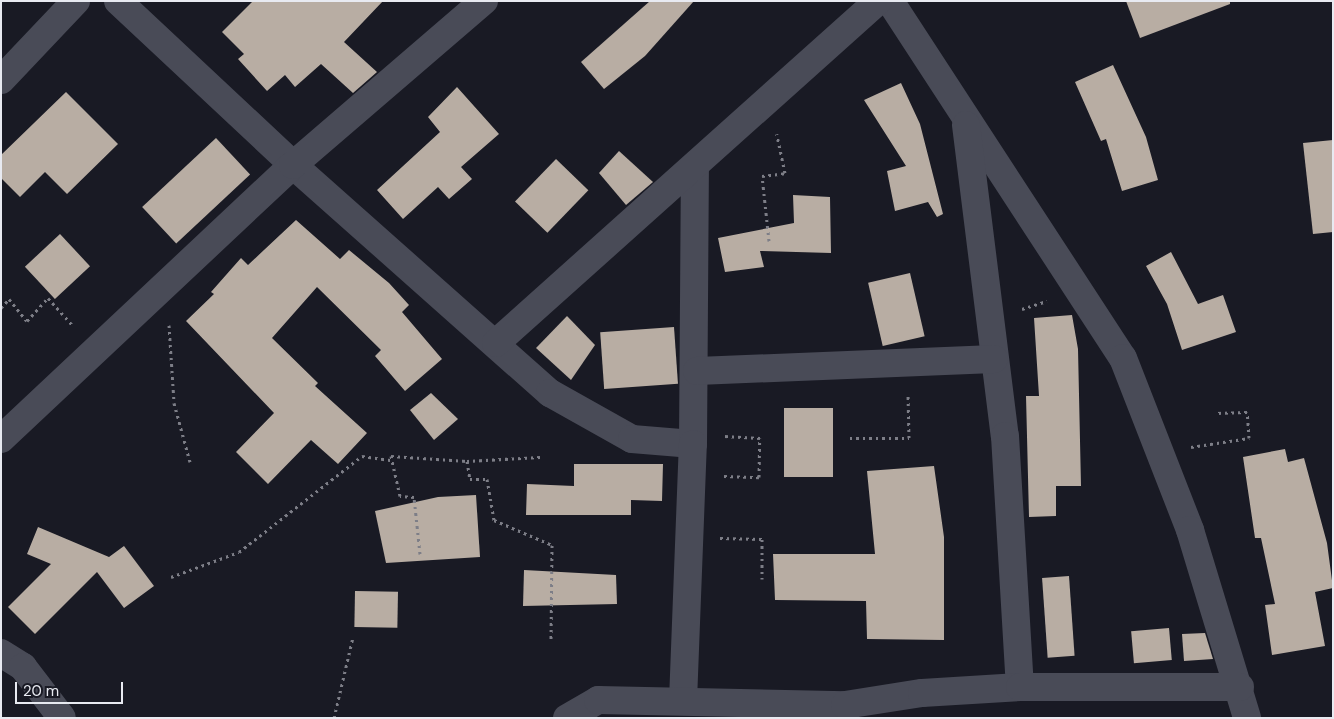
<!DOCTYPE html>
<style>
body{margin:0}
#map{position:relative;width:1334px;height:719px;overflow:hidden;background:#191a24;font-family:"DM Sans",sans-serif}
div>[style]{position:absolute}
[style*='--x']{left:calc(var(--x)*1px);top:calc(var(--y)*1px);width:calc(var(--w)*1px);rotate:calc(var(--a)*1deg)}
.building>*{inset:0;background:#b8ada3;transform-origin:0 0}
.path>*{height:3px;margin-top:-1.5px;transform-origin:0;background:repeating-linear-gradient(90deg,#7d7e87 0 2.5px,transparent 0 6.5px)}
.street>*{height:28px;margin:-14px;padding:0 14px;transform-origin:14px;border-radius:14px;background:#494b57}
span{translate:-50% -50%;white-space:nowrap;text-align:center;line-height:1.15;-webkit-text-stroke:5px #191a24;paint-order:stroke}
.frame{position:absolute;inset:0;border:2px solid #e8eaf1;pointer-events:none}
.scale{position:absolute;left:15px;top:682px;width:108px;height:22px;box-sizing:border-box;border:2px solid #e8eaf1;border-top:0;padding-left:6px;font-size:15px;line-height:18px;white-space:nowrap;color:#e8eaf1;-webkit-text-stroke:4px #191a24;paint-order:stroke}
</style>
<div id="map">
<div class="building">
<i style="clip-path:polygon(253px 1px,383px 1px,344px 42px,377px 72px,353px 93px,321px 64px,295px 87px,285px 75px,267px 91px,238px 59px,244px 54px,222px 32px)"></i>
<i style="clip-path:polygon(650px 1px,694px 1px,645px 56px,604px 89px,581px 62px)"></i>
<i style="clip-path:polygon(1126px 1px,1230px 1px,1230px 4px,1140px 38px)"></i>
<i style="clip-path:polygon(1113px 65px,1146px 137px,1158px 180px,1122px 191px,1106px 139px,1101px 141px,1075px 82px)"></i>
<i style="clip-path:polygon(901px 83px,920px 124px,943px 214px,937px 217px,928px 202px,895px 211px,887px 171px,906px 166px,864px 100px)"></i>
<i style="clip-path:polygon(457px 87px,499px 134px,461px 167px,472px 179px,449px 199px,438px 187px,403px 219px,377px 190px,440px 132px,428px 117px)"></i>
<i style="clip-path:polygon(66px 92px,118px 144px,67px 194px,45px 172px,20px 197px,1px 178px,1px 155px)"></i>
<i style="left:216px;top:138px;width:50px;height:101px;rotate:47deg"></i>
<i style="clip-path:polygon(1333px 140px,1333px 232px,1313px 234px,1303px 143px)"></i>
<i style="clip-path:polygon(619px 151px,653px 182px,626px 205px,599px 173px)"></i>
<i style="left:556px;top:159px;width:45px;height:59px;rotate:44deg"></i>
<i style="clip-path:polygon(793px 195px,830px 197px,831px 253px,760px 251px,764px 267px,725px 272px,718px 238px,794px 223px)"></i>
<i style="clip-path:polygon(296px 220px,340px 259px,349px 250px,389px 283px,409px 305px,402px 312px,442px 359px,405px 391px,375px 356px,381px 350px,317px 287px,272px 338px,318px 383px,315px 386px,367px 433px,338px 464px,311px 440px,268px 484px,236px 452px,274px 413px,186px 321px,214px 294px,211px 292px,241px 258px,248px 265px)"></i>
<i style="left:60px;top:234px;width:44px;height:48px;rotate:47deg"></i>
<i style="clip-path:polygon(1171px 252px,1198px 304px,1223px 295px,1236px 332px,1182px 350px,1167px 304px,1146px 266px)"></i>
<i style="left:910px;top:273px;width:65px;height:43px;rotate:77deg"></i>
<i style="clip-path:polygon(1072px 315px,1078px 349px,1081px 486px,1056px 486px,1056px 516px,1029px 517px,1026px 396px,1039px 396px,1034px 318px)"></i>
<i style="clip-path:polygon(567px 316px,595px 345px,571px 380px,536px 348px)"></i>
<i style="left:674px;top:327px;width:57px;height:74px;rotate:86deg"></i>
<i style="clip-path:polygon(431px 393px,458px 419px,434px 440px,410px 410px)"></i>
<i style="left:784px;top:408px;width:49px;height:69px"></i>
<i style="clip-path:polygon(1285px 449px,1288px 462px,1304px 458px,1327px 543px,1333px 588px,1315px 592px,1325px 646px,1272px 655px,1265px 605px,1275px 604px,1261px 538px,1255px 538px,1243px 457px)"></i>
<i style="clip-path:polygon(574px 464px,663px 464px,662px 501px,631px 500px,631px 515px,526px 515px,527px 484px,574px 486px)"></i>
<i style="clip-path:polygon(934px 466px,944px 537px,944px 640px,867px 639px,866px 601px,775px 600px,773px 554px,875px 554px,867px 471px)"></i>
<i style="clip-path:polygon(476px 495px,480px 557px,386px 563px,375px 511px,438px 497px)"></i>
<i style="clip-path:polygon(38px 527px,109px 557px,124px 546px,154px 586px,124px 608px,97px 572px,35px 634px,8px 607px,51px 564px,27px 554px)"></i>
<i style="clip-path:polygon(524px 570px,616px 575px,617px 604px,523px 606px)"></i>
<i style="left:1069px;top:576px;width:80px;height:27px;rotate:86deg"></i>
<i style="left:355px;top:591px;width:43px;height:36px;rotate:1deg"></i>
<i style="left:1169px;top:628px;width:32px;height:38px;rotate:85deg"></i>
<i style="clip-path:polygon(1205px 633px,1213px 659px,1184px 661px,1182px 634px)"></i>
</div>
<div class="path">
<i style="--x:769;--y:241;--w:65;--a:-96.1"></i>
<i style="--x:762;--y:176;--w:23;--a:-7"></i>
<i style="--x:785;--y:173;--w:40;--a:-102"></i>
<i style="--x:1;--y:308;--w:12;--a:-48"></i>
<i style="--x:9;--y:299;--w:28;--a:51"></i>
<i style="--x:27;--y:321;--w:31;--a:-48"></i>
<i style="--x:48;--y:298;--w:38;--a:48"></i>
<i style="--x:1022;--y:309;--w:26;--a:-18"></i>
<i style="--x:169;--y:325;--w:78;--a:86.3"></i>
<i style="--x:174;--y:403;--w:61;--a:74.8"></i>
<i style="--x:850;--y:438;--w:59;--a:0"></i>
<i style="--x:909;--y:438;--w:44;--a:-91.3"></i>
<i style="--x:1191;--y:447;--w:59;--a:-8.8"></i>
<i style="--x:1249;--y:438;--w:26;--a:-94"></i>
<i style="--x:1247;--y:412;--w:31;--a:178"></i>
<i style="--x:540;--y:457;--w:73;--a:176.9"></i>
<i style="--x:467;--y:461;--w:18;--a:81"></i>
<i style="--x:470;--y:479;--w:17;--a:0"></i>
<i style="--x:487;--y:479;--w:42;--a:80.3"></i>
<i style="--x:494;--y:520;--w:63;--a:23.3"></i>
<i style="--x:552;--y:545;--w:97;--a:90.6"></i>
<i style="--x:724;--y:476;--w:35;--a:2"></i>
<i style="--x:759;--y:477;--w:39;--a:-89"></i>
<i style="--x:760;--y:438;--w:36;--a:-177"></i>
<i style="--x:720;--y:538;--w:42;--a:1.4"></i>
<i style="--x:762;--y:539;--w:40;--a:90"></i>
<i style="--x:420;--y:554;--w:57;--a:-96"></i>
<i style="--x:414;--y:497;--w:14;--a:-176"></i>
<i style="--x:400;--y:496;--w:41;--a:-102.7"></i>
<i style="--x:391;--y:456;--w:76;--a:3.8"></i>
<i style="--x:171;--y:577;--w:72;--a:-20.2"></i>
<i style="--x:239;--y:552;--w:156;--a:-38"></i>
<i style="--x:362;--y:456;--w:30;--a:8"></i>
<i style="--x:334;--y:718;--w:83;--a:-76.8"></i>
</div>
<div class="street">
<i style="--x:118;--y:1;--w:240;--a:43.1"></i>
<i style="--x:293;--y:165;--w:344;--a:41.6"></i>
<i style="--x:550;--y:393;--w:94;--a:29.3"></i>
<i style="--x:632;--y:439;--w:61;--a:4.7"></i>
<i style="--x:693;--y:444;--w:276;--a:-89.6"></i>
<i style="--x:890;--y:1;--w:426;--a:56.9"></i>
<i style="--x:1123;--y:358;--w:185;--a:68.7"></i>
<i style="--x:1190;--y:530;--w:196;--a:73.1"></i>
<i style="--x:1;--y:80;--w:109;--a:-46.5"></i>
<i style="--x:966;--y:125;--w:313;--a:82.9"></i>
<i style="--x:1005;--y:436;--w:251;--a:86.6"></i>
<i style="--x:496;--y:343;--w:513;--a:-41.84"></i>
<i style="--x:697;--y:371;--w:297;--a:-2.3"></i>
<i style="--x:1;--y:439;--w:400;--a:-43.2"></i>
<i style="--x:293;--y:165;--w:252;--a:-40.7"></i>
<i style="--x:1;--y:653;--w:26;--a:32"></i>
<i style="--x:23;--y:667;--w:64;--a:52.6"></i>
<i style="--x:683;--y:701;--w:257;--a:-87.8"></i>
<i style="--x:567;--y:718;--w:36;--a:-30"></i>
<i style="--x:598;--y:700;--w:247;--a:1.2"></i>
<i style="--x:845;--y:705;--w:78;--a:-8.9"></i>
<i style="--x:922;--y:693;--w:98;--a:-3.5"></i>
<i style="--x:1020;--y:687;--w:220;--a:0"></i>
</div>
<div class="frame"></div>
<div class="scale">20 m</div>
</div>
